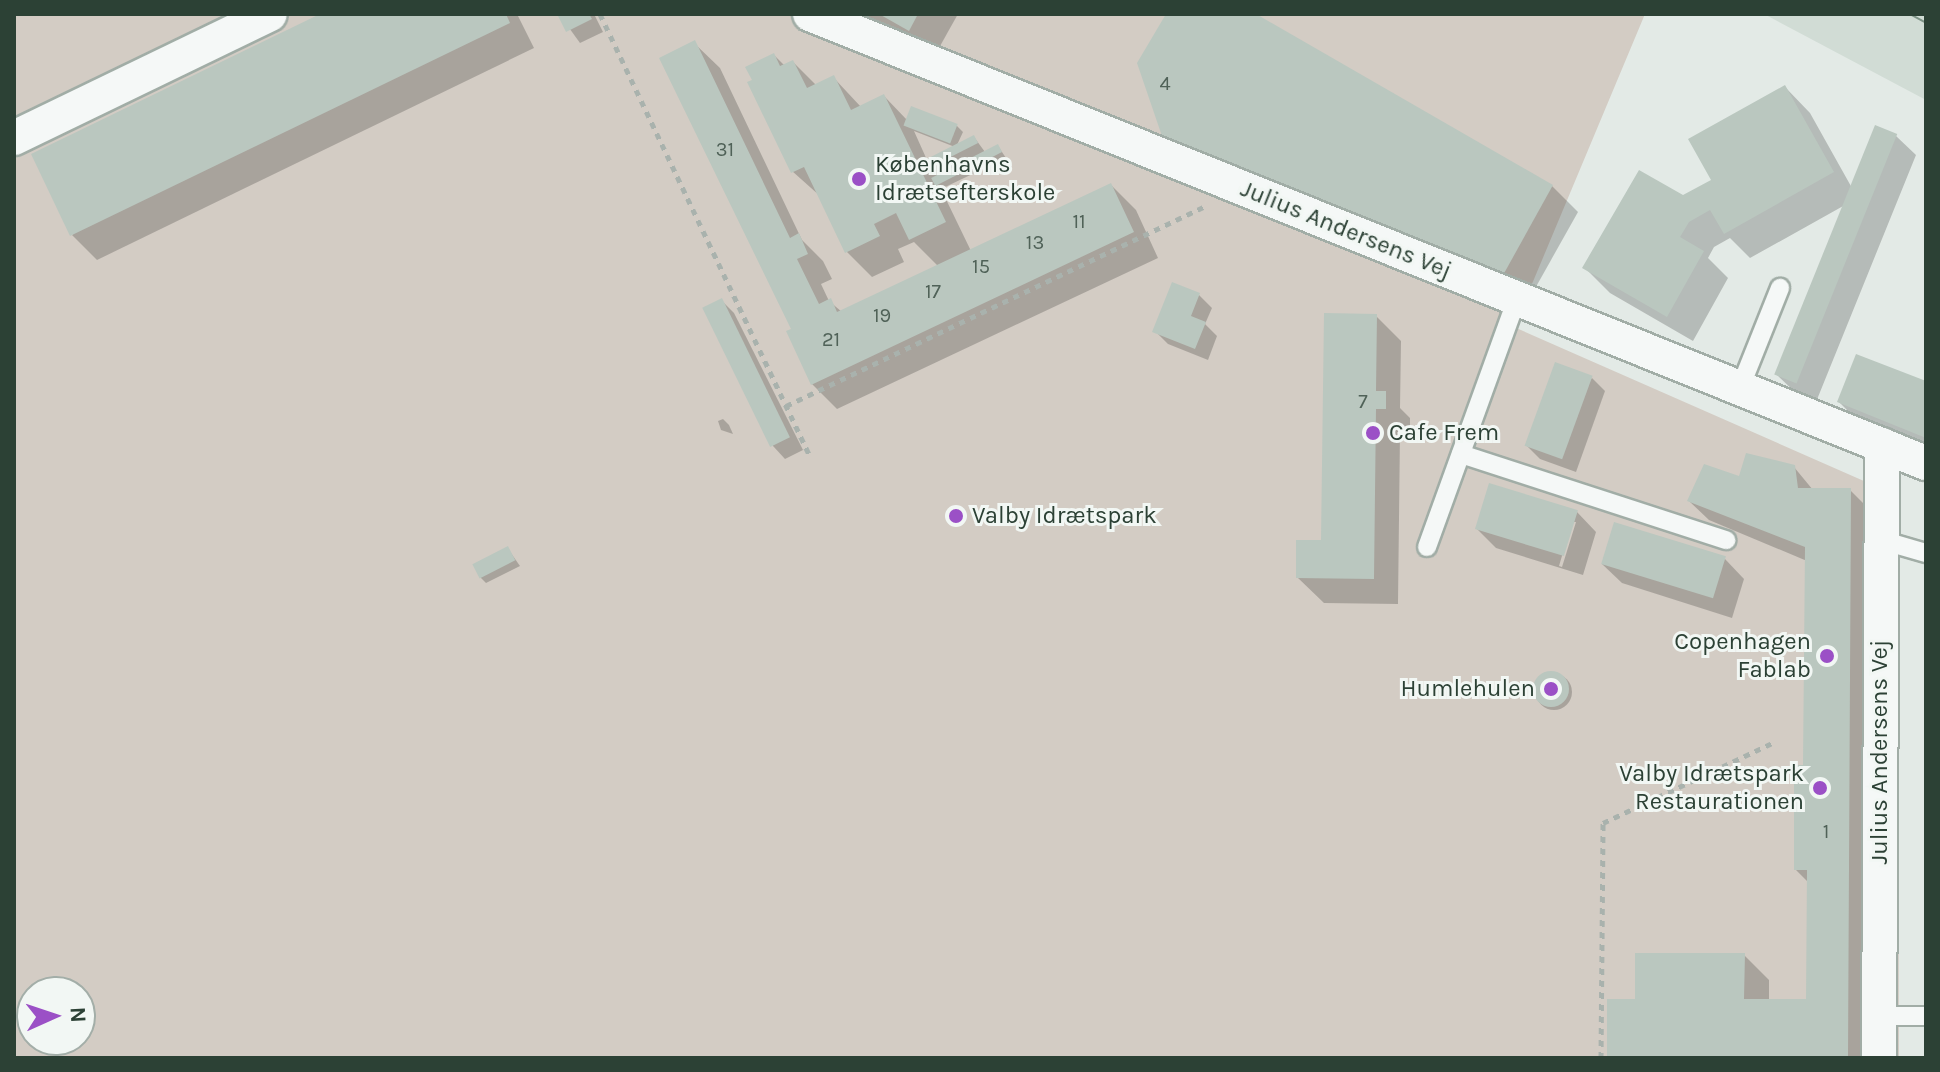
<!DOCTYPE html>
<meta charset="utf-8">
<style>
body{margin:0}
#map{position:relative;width:1940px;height:1072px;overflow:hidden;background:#e3eae6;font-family:Karla,sans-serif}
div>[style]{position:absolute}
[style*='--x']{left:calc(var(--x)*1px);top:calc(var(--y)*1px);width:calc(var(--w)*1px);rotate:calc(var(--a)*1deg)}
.built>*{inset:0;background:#d1dcd5}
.green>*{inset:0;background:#d3ccc4}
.shadow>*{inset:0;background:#0003}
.round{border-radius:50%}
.building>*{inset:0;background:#bac7bf;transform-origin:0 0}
.path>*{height:5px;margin-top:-2.5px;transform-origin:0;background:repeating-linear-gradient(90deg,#a9b2ad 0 6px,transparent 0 12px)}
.roads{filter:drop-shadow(2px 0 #a1ada6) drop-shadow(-2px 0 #a1ada6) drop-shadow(0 2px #a1ada6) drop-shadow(0 -2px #a1ada6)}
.service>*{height:18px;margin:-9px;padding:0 9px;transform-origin:9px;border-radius:9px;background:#f5f8f7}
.minor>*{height:34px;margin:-17px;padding:0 17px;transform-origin:17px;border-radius:17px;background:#f5f8f7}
.tram>*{height:2px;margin:-1px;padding:0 1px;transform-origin:1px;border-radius:1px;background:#7d9386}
.dots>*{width:22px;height:22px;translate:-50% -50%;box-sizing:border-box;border:4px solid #f2f7f4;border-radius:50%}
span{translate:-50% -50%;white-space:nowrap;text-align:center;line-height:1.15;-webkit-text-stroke:6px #f2f7f4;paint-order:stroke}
.number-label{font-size:20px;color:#506258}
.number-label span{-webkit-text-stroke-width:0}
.poi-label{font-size:24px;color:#2c4135}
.left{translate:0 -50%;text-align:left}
.right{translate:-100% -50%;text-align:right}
.street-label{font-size:24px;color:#2c4135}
.frame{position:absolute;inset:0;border:16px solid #2c4135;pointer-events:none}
.north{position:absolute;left:16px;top:976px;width:80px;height:80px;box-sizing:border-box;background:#f2f7f4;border:2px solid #a3aea8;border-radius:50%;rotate:87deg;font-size:22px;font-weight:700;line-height:32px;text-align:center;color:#2c4135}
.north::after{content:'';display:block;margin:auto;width:28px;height:36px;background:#9b50c6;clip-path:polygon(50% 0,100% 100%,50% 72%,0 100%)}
</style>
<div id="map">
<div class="built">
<i style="clip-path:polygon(1764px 14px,1926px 14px,1926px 100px)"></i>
</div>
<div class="green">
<i style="clip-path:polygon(evenodd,14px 14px,1645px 14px,1514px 327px,1898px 496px,1899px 1058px,14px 1058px,14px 14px,32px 992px,80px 992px,80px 1040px,32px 1040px,32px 992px)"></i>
</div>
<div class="shadow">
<i style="clip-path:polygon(325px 14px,517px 14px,534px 48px,97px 260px,72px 235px)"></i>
<i style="clip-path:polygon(559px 14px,594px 14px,603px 32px,580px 43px)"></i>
<i style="clip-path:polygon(862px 14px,958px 14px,935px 55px)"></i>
<i style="clip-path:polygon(1169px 14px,1252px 14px,1552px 186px,1578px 212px,1528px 301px)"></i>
<i style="clip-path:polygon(evenodd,694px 43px,720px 68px,802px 240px,823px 261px,832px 279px,821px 284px,829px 301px,842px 312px,938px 266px,914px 242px,898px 249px,904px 262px,872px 277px,847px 252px,820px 196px,792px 171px,774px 55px,785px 66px,793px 62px,816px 85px,833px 77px,861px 107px,884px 96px,907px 120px,957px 126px,963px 132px,957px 145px,974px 137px,985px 152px,998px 146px,1006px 158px,941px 189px,971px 251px,1111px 185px,1136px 210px,1158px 258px,837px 409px,812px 384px,694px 43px,914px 131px,955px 147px,927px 160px,914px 131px)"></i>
<i style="clip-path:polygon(1785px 87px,1810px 113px,1852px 188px,1896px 136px,1916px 155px,1816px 402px,1797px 394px,1777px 375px,1845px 205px,1750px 258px,1730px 238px,1714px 247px,1708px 258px,1728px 278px,1693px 341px,1610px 293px,1585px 268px,1713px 181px)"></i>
<i style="clip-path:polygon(1199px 295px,1212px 308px,1205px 324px,1217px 336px,1208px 360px,1168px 344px,1155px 331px)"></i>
<i style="clip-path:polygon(721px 300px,734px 313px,803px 450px,785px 459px,773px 446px)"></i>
<i style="clip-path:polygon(1376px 316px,1401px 341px,1400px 408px,1410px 418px,1410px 434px,1400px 434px,1398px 604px,1324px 603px,1298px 578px,1323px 542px)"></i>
<i style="clip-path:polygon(1592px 378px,1605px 391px,1576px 472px,1540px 459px,1527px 446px)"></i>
<i style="clip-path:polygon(1926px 383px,1926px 452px,1864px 427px,1839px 402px)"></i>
<i style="clip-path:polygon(723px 419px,729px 425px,733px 434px,721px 430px,718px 421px)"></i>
<i style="clip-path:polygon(1794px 467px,1813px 490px,1850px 490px,1875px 515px,1873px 1058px,1609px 1058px,1637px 1001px,1744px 955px,1769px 980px,1769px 1001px,1808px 1001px,1809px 883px,1796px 870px,1805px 767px,1807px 561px,1709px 520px,1689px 501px,1740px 478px)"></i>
<i style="clip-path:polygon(evenodd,1577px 512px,1596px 532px,1583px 575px,1496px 548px,1476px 528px,1577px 512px,1572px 522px,1576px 522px,1562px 567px,1559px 566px,1572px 522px)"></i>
<i style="clip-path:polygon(508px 549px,520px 566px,486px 583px,480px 577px)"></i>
<i style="clip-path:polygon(1725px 559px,1744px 579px,1732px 618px,1622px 583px,1602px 564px)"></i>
<i class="round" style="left:1536px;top:674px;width:36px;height:36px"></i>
</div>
<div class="building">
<i style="clip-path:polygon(320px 14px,506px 14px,510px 23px,70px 236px,31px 154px)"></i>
<i style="clip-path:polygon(557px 14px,589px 14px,592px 19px,566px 32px)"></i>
<i style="clip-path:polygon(879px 14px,918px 14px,909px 31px)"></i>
<i style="clip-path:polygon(1166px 14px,1256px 14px,1553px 185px,1502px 277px,1164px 142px,1137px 63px)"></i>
<i style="clip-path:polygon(695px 40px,790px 238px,799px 233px,808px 254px,797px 259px,819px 304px,831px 298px,837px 312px,1111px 183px,1134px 232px,811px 385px,786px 331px,791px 329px,659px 58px)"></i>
<i style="clip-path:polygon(774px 53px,780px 66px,793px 60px,807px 88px,834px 75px,851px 110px,884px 94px,946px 222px,909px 240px,896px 213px,874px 224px,880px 236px,845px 253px,804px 167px,791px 173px,747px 82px,752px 80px,745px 67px)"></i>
<i style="clip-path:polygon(1785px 85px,1834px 172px,1724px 234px,1710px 210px,1689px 222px,1680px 237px,1704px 251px,1667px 317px,1582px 268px,1639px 170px,1683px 195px,1711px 180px,1688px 139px)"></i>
<i style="left:911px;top:106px;width:50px;height:21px;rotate:21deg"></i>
<i style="left:1875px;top:125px;width:24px;height:269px;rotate:22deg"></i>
<i style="left:974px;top:135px;width:9px;height:58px;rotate:63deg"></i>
<i style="left:998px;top:144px;width:9px;height:75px;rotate:63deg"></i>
<i style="clip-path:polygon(1172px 282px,1200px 293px,1191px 316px,1206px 322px,1195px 349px,1152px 332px)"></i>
<i style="left:722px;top:298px;width:155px;height:22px;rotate:64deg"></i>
<i style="clip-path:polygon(1324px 313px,1377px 314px,1376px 391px,1386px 391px,1386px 409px,1376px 409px,1374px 579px,1296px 578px,1296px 540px,1321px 540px)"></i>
<i style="clip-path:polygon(1856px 354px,1926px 381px,1926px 438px,1837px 402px)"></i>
<i style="left:1555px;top:362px;width:40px;height:89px;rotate:20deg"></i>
<i style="clip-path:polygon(1746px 453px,1795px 465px,1798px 488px,1851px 488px,1848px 1058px,1607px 1058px,1607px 999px,1635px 999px,1635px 953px,1745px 953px,1744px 999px,1806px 999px,1807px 870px,1794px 870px,1794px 765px,1803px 765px,1805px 547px,1687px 501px,1704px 464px,1739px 476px)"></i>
<i style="left:1489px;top:483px;width:93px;height:48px;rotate:17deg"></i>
<i style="left:1614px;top:522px;width:117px;height:44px;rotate:17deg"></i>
<i style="left:508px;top:546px;width:16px;height:40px;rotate:63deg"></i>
<i class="round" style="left:1533px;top:671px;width:36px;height:36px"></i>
</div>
<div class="path">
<i style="--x:600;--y:14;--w:490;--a:64.6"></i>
<i style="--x:786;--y:406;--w:463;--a:-25.5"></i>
<i style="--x:1601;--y:1058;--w:235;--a:-89.5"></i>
<i style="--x:1603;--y:823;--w:189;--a:-25.3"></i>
</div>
<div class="roads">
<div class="service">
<i style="--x:1740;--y:388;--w:108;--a:-68.2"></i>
<i style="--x:1461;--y:454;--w:279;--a:18"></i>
<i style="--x:1881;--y:540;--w:47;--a:16.1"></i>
<i style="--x:1427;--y:547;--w:265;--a:-70.1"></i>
<i style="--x:1878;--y:1016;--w:48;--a:0"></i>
</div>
<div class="minor">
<i style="--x:810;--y:14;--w:1203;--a:21.92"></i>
<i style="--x:14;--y:138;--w:284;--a:-25.8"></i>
<i style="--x:1879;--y:1058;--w:613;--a:-89.72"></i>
</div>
</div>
<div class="tram">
<i style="--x:1910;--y:14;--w:18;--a:29"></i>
</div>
<div class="dots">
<i style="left:859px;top:179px;background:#9b50c6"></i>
<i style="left:1373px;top:433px;background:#9b50c6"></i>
<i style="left:956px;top:516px;background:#9b50c6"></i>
<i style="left:1827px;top:656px;background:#9b50c6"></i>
<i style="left:1551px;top:689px;background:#9b50c6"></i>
<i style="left:1820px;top:788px;background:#9b50c6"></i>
</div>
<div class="number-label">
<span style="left:1165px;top:83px">4</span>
<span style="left:725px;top:149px">31</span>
<span style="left:1079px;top:221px">11</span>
<span style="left:1035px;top:242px">13</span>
<span style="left:981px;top:266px">15</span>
<span style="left:933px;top:291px">17</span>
<span style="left:882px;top:315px">19</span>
<span style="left:831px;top:339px">21</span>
<span style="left:1363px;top:401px">7</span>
<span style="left:1826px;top:831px">1</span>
</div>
<div class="poi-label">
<span class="left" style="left:875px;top:179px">Københavns<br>Idrætsefterskole</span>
<span class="left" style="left:1389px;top:433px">Cafe Frem</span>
<span class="left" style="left:972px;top:516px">Valby Idrætspark</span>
<span class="right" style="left:1811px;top:656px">Copenhagen<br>Fablab</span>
<span class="right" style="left:1535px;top:689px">Humlehulen</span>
<span class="right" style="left:1804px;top:788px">Valby Idrætspark<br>Restaurationen</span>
</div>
<div class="street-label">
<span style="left:1346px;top:230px;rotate:22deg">Julius Andersens Vej</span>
<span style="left:1880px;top:752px;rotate:-90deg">Julius Andersens Vej</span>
</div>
<div class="frame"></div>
<div class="north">N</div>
</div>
